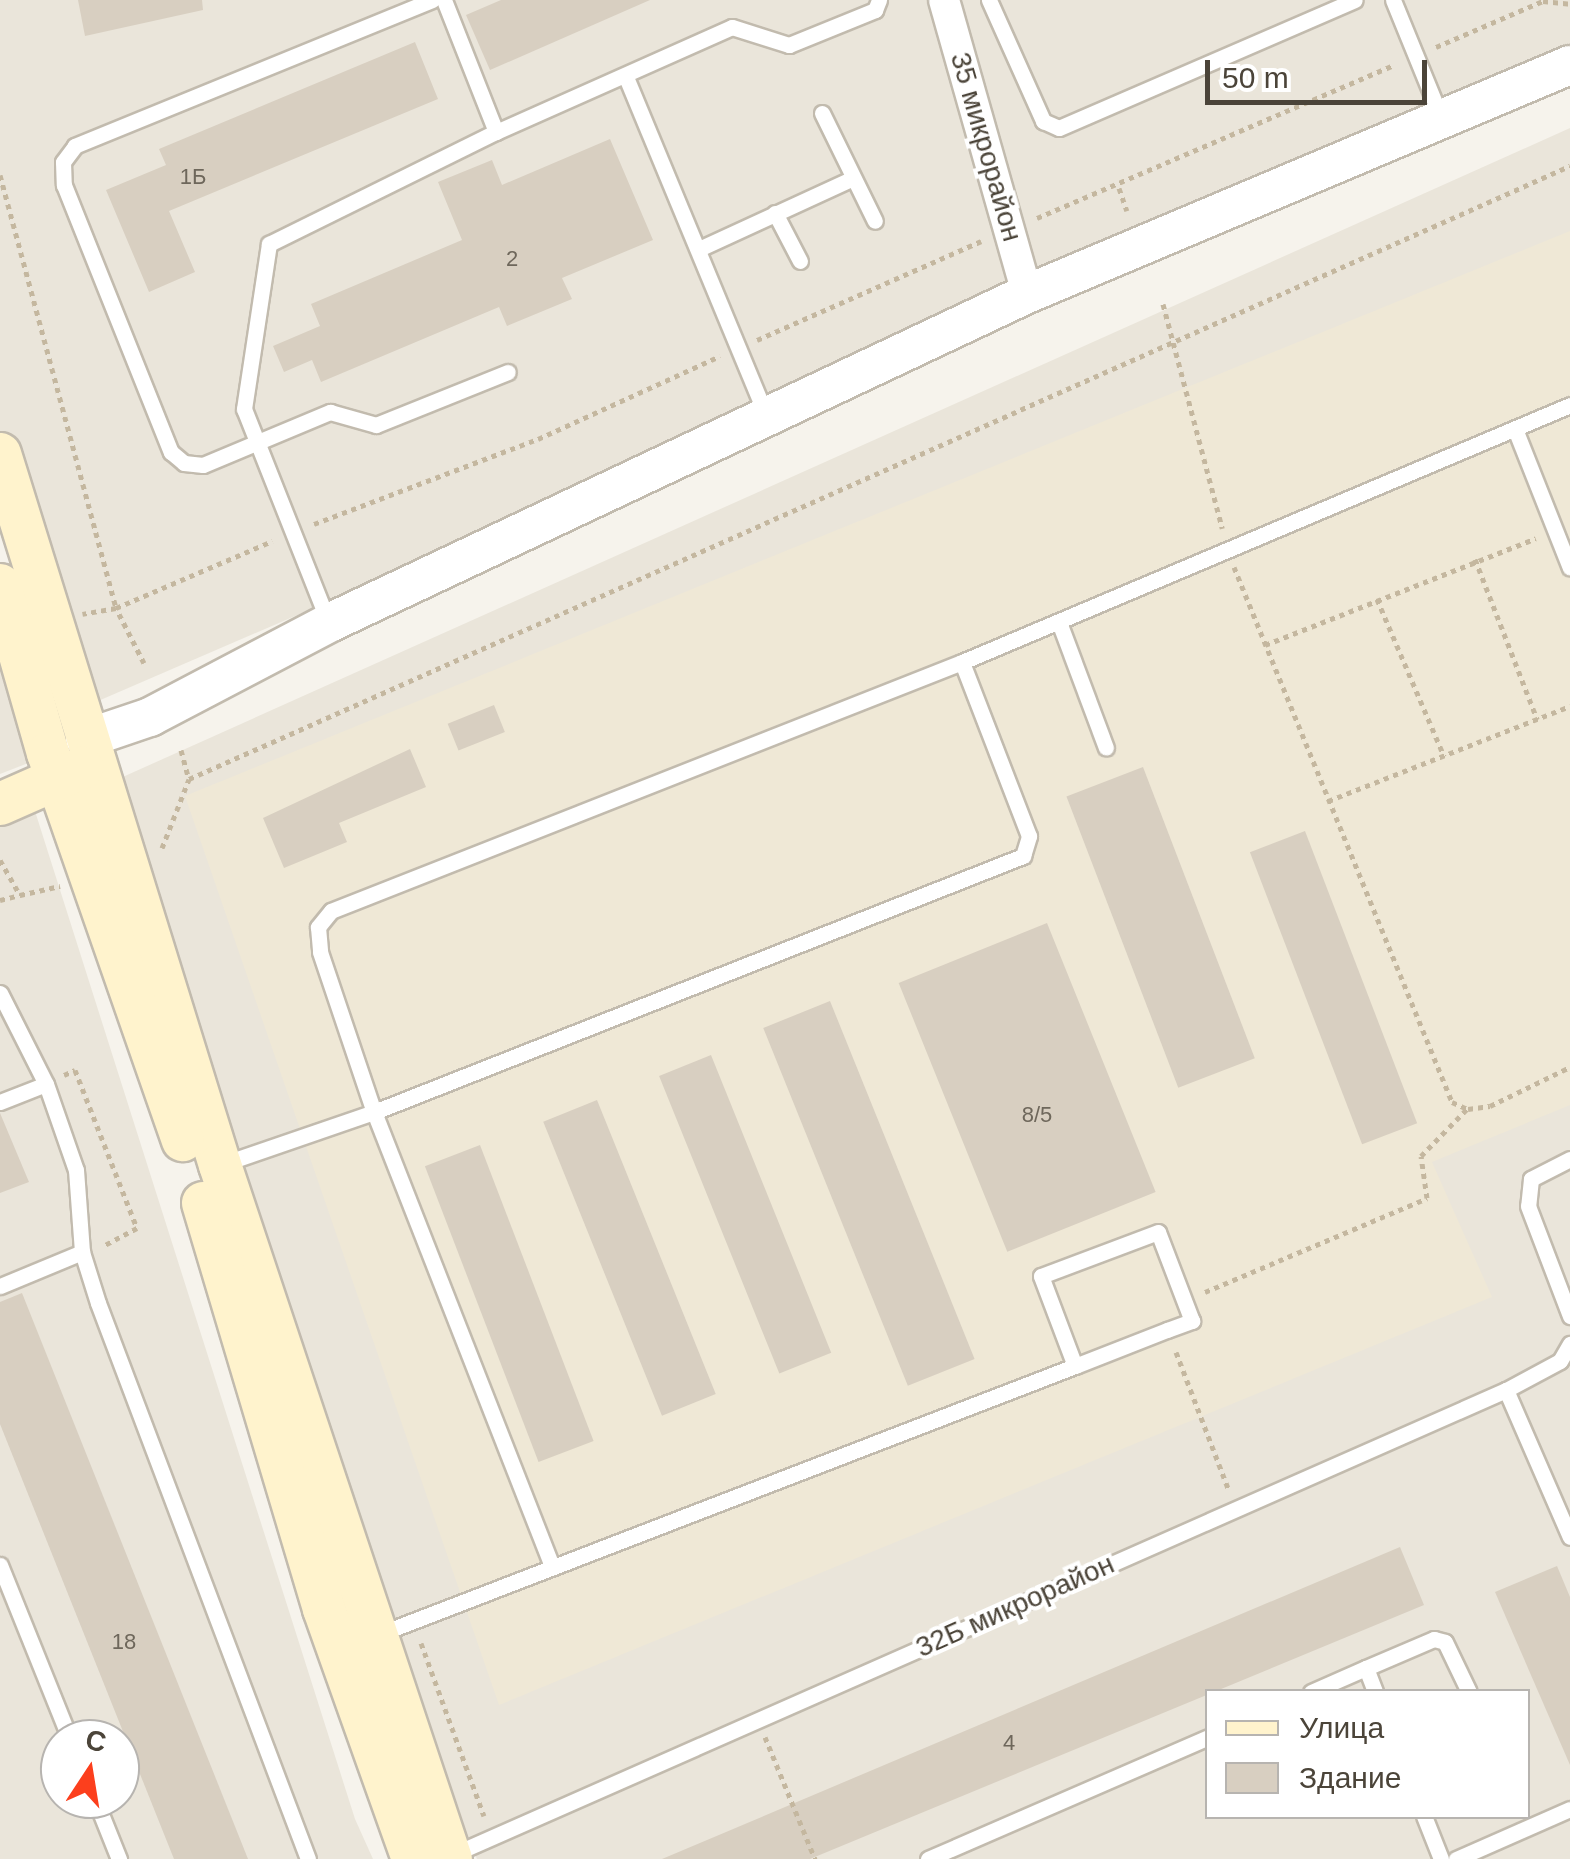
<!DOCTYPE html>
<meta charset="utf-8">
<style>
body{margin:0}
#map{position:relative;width:1570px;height:1859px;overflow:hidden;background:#f6f3ec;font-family:Helvetica,sans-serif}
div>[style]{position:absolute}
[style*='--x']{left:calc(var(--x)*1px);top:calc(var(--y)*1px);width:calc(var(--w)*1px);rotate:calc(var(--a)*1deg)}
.residential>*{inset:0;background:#eae5da}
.education>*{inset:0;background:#efe8d6}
.building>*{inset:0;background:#d8cfc1;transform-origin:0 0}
.path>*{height:5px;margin-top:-2.5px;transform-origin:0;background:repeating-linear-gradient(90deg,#c4b79f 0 5px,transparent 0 10px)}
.roads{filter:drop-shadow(2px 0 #c2bbae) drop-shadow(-2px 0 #c2bbae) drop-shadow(0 2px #c2bbae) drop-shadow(0 -2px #c2bbae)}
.service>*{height:15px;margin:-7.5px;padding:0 7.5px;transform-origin:7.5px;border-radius:7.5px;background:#fff}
.minor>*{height:30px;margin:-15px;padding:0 15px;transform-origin:15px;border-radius:15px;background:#fff}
.tertiary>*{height:38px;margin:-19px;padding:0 19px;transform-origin:19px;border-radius:19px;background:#fff}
.secondary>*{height:42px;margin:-21px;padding:0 21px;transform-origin:21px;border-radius:21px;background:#fff3cd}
span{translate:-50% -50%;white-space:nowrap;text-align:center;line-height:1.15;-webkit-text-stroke:8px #fff;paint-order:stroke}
.number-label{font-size:22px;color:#6e675b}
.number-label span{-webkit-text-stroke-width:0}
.street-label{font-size:28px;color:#4b4439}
.legend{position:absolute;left:1205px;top:1689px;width:325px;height:130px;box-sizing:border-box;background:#fff;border:2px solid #b7b4b0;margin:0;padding:12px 18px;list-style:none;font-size:30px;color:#4b4439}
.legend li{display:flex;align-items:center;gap:20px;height:50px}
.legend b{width:50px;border:2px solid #b7b4b0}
.north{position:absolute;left:40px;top:1719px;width:100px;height:100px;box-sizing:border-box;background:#fff;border:2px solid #b7b4b0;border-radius:50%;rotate:12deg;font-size:28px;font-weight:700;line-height:40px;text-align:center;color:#4b4439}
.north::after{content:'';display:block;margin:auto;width:35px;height:45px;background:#fc3f1d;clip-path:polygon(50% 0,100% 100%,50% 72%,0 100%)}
.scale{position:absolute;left:1205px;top:60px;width:222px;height:45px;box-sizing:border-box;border:5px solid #4b4439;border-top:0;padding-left:12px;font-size:30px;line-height:35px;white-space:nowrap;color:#4b4439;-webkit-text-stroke:8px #fff;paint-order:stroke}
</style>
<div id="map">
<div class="residential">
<i style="clip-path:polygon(0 0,1570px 0,1570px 65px,75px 711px,0 438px)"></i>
<i style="clip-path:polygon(evenodd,1570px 128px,1570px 1859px,477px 1859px,456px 1812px,116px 780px,1570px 128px,1208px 1692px,1528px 1692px,1528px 1816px,1208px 1816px,1208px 1692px)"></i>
<i style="clip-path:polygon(0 605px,54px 753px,0 774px)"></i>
<i style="clip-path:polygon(evenodd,34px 808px,355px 1819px,373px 1859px,0 1859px,0 823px,34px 808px,60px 1739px,120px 1739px,120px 1799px,60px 1799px,60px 1739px)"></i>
</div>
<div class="education">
<i style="clip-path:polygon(1570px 231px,1570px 1105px,1432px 1162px,1492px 1297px,499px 1705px,185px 796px)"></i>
</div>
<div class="building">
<i style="clip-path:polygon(78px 0,202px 0,203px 10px,85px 36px)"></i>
<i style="clip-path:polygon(501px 0,650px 0,490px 70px,466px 15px)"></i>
<i style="clip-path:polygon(415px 42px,438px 99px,169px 211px,195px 272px,149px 292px,106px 190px,166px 165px,159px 149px)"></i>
<i style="clip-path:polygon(610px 139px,653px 240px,562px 278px,572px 299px,507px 326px,499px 307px,321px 382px,312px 360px,284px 372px,273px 346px,320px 326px,311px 304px,462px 240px,438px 182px,492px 160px,502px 185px)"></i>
<i style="left:494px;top:705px;width:29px;height:50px;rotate:68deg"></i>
<i style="clip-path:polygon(410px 749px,426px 787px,339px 823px,347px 842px,284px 868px,263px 818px)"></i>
<i style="left:1143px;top:767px;width:312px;height:82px;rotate:69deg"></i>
<i style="left:1305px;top:831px;width:313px;height:59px;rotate:69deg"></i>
<i style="left:1047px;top:923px;width:290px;height:160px;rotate:68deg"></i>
<i style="left:830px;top:1001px;width:386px;height:72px;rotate:68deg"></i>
<i style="left:711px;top:1055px;width:321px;height:56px;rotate:68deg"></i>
<i style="left:597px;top:1100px;width:317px;height:58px;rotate:68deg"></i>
<i style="clip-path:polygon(0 1113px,29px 1182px,0 1193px)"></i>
<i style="left:480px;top:1145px;width:317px;height:59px;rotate:69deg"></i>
<i style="clip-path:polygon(22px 1293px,248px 1859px,174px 1859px,0 1424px,0 1302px)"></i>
<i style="clip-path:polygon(1400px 1547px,1424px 1605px,810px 1859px,662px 1859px)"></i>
<i style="clip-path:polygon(1557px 1566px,1570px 1597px,1570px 1765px,1495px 1592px)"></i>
</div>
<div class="path">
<i style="--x:1436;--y:47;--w:116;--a:-23.3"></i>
<i style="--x:1543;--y:1;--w:27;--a:6"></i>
<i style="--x:0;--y:175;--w:448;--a:75"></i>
<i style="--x:116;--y:608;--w:34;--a:170"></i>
<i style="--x:1119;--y:188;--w:24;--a:71"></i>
<i style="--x:1037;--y:218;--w:388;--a:-23.2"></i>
<i style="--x:1163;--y:304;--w:232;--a:75.2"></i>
<i style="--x:757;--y:340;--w:245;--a:-23.8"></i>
<i style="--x:314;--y:524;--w:240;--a:-20.8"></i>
<i style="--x:538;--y:439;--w:200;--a:-24.5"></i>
<i style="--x:1475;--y:559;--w:172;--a:68.8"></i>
<i style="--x:1234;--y:567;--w:578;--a:67.83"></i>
<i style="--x:1452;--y:1102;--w:17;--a:24"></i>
<i style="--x:1468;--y:1109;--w:22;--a:-8"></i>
<i style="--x:1490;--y:1106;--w:89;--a:-26"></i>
<i style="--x:1377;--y:599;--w:171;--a:66.9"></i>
<i style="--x:1265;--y:645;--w:291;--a:-21.5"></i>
<i style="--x:144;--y:663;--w:62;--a:-117"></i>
<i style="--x:116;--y:608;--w:170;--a:-23.2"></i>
<i style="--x:181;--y:750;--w:30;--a:75"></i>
<i style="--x:189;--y:779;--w:1511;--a:-23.94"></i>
<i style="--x:1328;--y:801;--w:260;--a:-21.4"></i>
<i style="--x:162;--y:848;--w:74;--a:-68.6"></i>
<i style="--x:0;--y:860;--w:40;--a:60.3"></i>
<i style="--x:20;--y:895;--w:41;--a:-12.7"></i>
<i style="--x:0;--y:900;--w:21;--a:-14"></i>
<i style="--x:64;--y:1075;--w:12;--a:-24"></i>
<i style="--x:75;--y:1070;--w:170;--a:68.6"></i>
<i style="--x:137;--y:1228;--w:36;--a:152"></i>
<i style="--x:1205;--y:1292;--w:241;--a:-22.9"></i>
<i style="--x:1427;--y:1198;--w:42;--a:-98.1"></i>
<i style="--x:1421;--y:1156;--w:66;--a:-45.6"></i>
<i style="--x:1176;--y:1352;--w:149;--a:69.1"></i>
<i style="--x:421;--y:1643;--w:184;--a:70"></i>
<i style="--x:765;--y:1737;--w:132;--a:67.7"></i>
</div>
<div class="roads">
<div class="service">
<i style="--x:432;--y:0;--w:386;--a:157.8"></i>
<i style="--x:75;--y:146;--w:20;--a:127"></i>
<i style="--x:63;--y:162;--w:23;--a:88"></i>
<i style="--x:64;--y:185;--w:288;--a:68.2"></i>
<i style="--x:171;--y:452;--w:17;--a:40"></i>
<i style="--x:184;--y:463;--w:19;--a:6"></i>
<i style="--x:203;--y:465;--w:138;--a:-22.7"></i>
<i style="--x:330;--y:412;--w:48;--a:15.8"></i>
<i style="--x:376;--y:425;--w:142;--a:-21.9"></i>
<i style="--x:444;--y:0;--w:142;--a:68.5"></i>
<i style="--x:989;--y:0;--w:133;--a:65.9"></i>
<i style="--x:1043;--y:121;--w:17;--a:24"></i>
<i style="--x:1059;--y:128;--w:322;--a:-23.4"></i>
<i style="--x:1393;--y:0;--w:130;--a:67.8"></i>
<i style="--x:626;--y:77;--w:366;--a:67.5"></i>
<i style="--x:822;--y:113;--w:120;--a:63.9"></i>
<i style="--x:775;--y:213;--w:54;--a:62.5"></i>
<i style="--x:701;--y:248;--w:167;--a:-24.7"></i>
<i style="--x:1515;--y:429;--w:149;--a:68.4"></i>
<i style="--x:328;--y:621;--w:228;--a:-111.6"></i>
<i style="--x:244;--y:409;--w:167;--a:-81.4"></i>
<i style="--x:269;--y:244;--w:253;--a:-26.3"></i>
<i style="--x:496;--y:132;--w:258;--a:-24"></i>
<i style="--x:732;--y:27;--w:60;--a:17.5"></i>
<i style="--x:789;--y:45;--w:93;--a:-22.1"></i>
<i style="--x:875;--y:10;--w:11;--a:-68"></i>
<i style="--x:1059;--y:622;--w:134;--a:69.5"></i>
<i style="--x:962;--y:662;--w:660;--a:-22.91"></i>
<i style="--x:0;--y:993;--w:102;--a:63.2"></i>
<i style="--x:46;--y:1084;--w:91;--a:70.8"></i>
<i style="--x:76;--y:1170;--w:82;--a:85.8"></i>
<i style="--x:82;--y:1252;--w:53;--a:72.6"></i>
<i style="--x:98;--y:1303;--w:594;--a:69.31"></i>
<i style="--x:0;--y:1102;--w:49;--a:-21.4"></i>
<i style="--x:1570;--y:1159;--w:44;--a:152.9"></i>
<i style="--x:1531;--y:1179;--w:27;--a:96"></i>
<i style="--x:1528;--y:1206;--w:118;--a:69.1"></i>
<i style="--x:220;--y:1165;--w:163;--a:-19"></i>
<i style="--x:374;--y:1112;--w:698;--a:-21.53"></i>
<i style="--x:1023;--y:856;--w:21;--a:-73"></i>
<i style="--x:1029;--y:836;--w:186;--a:-111.1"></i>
<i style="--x:962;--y:662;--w:678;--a:158.47"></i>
<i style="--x:331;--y:911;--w:21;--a:129"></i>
<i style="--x:318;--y:927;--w:25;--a:85"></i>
<i style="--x:320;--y:952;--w:169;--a:71.4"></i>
<i style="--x:374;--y:1112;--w:489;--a:68.6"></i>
<i style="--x:0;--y:1286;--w:89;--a:-22.5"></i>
<i style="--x:1506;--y:1390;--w:160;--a:66.5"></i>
<i style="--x:0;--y:1565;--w:188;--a:68.1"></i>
<i style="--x:377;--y:1635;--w:748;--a:-21.08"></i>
<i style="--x:1075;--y:1366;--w:99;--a:-21.4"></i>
<i style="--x:1167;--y:1330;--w:27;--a:-20"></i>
<i style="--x:1192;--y:1321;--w:95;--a:-110.9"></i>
<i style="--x:1158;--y:1232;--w:125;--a:159.4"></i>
<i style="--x:1041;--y:1276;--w:96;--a:69.3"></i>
<i style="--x:1366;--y:1668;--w:74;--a:-23.1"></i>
<i style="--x:1434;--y:1639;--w:11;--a:15"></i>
<i style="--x:1445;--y:1642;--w:55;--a:64.4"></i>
<i style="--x:1311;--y:1692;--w:60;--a:-23.6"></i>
<i style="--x:1366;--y:1668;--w:26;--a:69"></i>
<i style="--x:95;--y:1799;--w:65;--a:68.2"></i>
<i style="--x:1424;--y:1816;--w:46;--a:68.4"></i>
<i style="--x:454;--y:1854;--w:1150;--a:-23.8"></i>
<i style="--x:1506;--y:1390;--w:61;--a:-28.2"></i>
<i style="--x:1560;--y:1361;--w:20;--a:-60"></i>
<i style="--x:928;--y:1859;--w:305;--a:-23.5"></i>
<i style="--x:1456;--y:1859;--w:124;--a:-23.7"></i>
</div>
<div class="minor">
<i style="--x:944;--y:0;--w:305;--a:74.2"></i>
</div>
<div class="tertiary">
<i style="--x:85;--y:739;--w:69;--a:-18.7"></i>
<i style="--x:150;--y:717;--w:202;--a:-27.7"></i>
<i style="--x:329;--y:623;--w:772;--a:-25.24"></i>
<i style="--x:1027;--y:294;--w:589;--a:-22.87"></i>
</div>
<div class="secondary">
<i style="--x:0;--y:454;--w:744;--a:72.81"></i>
<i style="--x:220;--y:1165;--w:731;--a:71.59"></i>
<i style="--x:0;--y:585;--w:175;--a:74.1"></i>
<i style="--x:48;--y:753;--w:410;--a:70.8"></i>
<i style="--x:0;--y:804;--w:90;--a:-23.7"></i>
<i style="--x:203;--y:1203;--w:424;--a:73.4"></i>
<i style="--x:324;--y:1609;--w:265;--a:70.4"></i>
</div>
</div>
<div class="number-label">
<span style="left:193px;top:177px">1Б</span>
<span style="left:512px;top:259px">2</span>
<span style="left:1037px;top:1115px">8/5</span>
<span style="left:124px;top:1642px">18</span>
<span style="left:1009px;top:1743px">4</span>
</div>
<div class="street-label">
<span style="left:986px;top:147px;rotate:74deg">35 микрорайон</span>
<span style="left:1015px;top:1606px;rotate:-24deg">32Б микрорайон</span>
</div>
<ul class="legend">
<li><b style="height:12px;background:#fff3cd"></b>Улица</li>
<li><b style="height:28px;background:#d8cfc1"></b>Здание</li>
</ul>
<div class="north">С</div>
<div class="scale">50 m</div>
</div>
